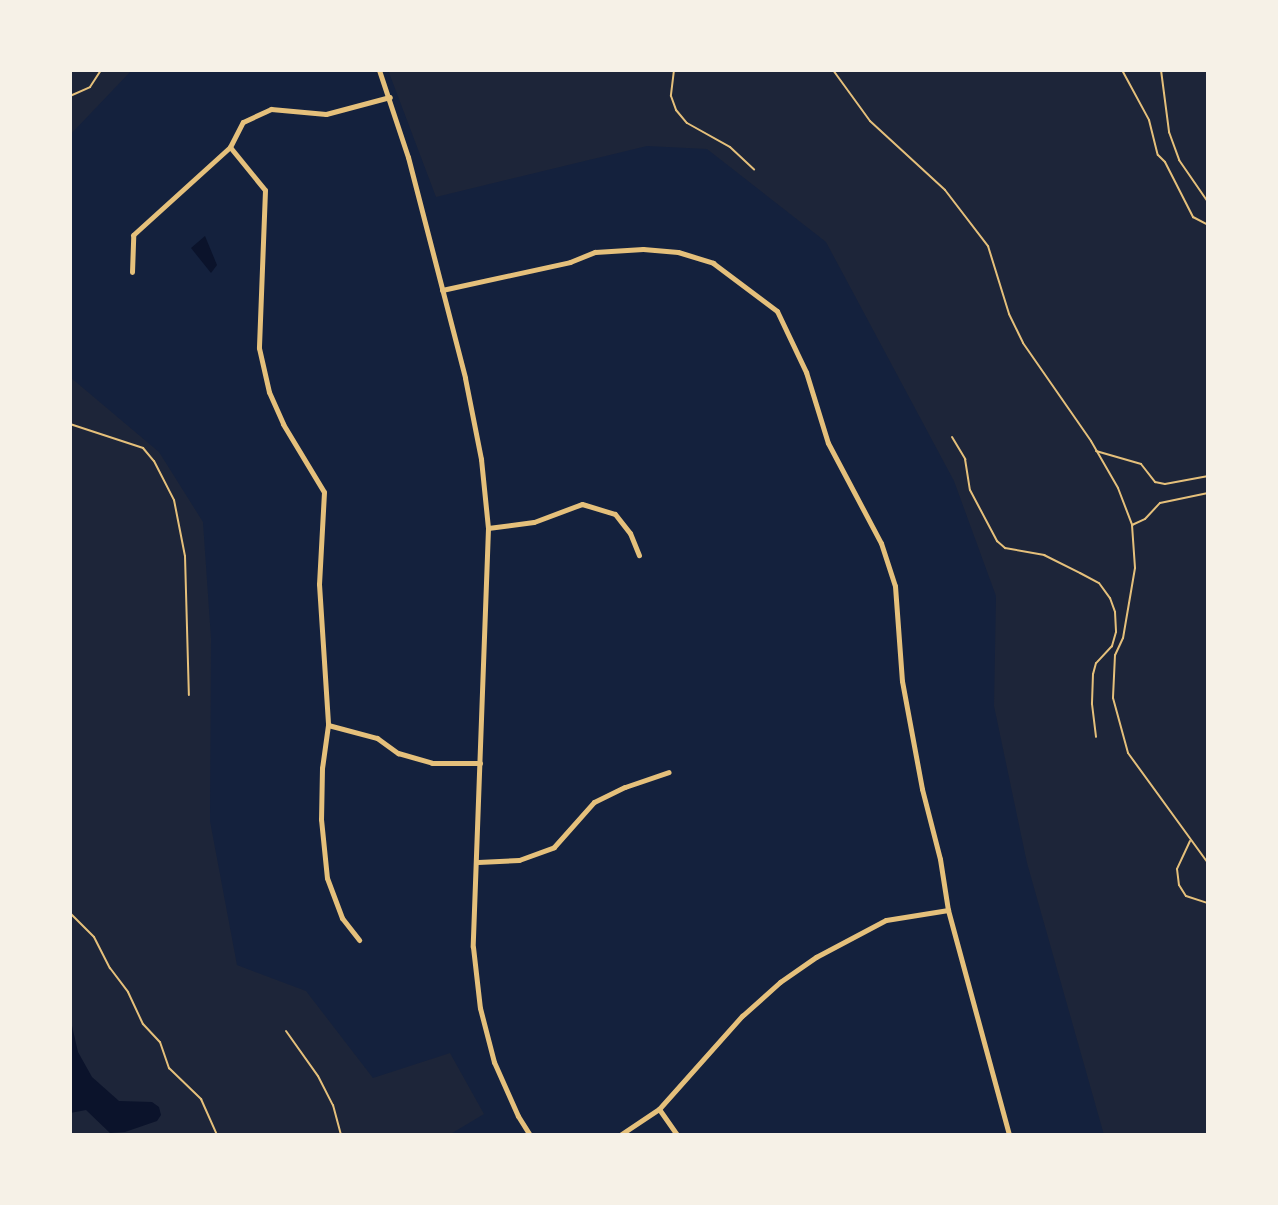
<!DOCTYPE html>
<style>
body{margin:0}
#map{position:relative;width:1278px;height:1205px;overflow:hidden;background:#14213d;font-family:"Fira Sans",sans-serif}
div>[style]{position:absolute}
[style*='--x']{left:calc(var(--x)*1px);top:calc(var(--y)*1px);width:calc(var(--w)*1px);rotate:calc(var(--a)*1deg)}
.green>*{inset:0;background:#1d2539}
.water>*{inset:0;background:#0b132b}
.path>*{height:2px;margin:-1px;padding:0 1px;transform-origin:1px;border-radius:1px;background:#e5c07b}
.minor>*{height:5px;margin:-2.5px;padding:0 2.5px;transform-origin:2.5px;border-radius:2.5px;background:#e5c07b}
span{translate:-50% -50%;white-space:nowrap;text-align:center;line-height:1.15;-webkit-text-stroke:6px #f6f1e7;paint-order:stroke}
.frame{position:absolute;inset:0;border:72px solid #f6f1e7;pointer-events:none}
</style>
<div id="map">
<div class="green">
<i style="clip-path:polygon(70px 70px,132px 70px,70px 135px)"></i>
<i style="clip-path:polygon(388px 70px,1208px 70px,1208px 1135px,1104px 1135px,1027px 863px,994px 706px,996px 596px,954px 481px,826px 242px,707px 149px,647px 146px,436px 197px)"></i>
<i style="clip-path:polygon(70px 377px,159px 452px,203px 522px,211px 638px,210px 821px,237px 965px,306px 991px,373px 1078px,450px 1053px,484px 1114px,449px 1135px,70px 1135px)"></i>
</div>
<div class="water">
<i style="clip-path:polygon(205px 236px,217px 265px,211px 273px,191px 248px)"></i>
<i style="clip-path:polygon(70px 1017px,78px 1052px,92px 1077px,119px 1101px,152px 1102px,159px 1107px,161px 1115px,157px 1121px,125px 1132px,110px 1133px,86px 1110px,70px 1113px)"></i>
</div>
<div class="path">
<i style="--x:674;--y:70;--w:26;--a:97"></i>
<i style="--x:671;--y:96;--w:15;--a:70"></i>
<i style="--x:676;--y:110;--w:17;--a:50"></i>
<i style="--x:687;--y:123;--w:49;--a:29.2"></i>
<i style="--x:730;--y:147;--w:33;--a:43"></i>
<i style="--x:833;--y:70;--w:63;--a:54"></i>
<i style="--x:870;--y:121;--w:102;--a:42.6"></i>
<i style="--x:945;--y:190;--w:71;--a:52.5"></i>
<i style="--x:988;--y:246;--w:71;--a:72.8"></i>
<i style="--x:1009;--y:314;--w:32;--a:64"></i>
<i style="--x:1023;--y:343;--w:119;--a:55.2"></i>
<i style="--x:1091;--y:441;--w:54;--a:60.1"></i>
<i style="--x:1118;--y:488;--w:40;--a:69"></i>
<i style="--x:1132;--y:525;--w:43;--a:86"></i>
<i style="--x:1135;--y:568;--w:71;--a:99.7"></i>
<i style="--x:1123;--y:638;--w:19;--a:115"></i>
<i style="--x:1115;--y:655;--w:43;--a:92.7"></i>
<i style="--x:1113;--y:698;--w:57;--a:74.7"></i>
<i style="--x:1128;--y:753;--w:136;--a:54"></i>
<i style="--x:1122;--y:70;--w:57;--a:61.6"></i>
<i style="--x:1149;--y:120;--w:36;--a:76"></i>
<i style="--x:1158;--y:155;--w:10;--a:45"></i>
<i style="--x:1165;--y:162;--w:62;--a:63"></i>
<i style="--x:1193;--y:217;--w:17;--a:28"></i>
<i style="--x:1161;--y:70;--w:63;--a:82.6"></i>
<i style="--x:1169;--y:132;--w:30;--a:70"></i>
<i style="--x:1179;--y:160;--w:51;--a:55.4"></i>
<i style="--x:70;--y:96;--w:22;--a:-24"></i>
<i style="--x:90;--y:87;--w:20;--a:-57"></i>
<i style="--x:70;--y:424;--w:77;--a:18.2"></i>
<i style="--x:143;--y:448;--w:17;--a:50"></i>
<i style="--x:154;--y:461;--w:44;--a:62.9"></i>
<i style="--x:174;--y:500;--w:57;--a:78.9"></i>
<i style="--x:185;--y:556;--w:139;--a:88.4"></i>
<i style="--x:952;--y:437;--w:26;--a:59"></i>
<i style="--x:965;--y:459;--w:31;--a:81"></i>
<i style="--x:970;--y:490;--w:58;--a:62.1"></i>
<i style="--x:997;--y:541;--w:11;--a:41"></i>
<i style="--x:1005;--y:548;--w:40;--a:10"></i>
<i style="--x:1044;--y:555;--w:40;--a:26.6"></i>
<i style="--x:1080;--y:573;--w:21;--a:28"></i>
<i style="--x:1099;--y:583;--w:19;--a:54"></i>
<i style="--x:1110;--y:598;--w:15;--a:70"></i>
<i style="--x:1115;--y:612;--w:20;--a:87"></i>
<i style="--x:1116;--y:632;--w:15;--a:106"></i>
<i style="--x:1112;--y:646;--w:23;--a:133"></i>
<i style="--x:1096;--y:663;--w:11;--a:105"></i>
<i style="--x:1093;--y:674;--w:30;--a:92"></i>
<i style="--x:1092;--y:704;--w:33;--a:83"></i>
<i style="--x:1096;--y:451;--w:47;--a:16.1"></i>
<i style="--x:1141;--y:464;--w:23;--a:52"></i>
<i style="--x:1155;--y:482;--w:10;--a:11"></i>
<i style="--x:1165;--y:484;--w:44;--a:-10.5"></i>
<i style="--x:1132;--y:525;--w:14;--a:-25"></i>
<i style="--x:1145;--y:519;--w:22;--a:-47"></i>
<i style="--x:1160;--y:503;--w:49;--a:-11.8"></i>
<i style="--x:1190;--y:841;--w:31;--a:115"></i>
<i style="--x:1177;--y:869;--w:16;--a:83"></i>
<i style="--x:1179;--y:885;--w:13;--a:58"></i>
<i style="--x:1186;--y:896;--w:23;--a:18"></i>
<i style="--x:70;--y:913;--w:34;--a:45"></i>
<i style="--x:94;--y:937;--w:35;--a:63"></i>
<i style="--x:110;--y:968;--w:30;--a:53"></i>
<i style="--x:128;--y:992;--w:35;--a:65"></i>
<i style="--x:143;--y:1024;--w:25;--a:47"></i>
<i style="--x:160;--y:1042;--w:28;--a:71"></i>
<i style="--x:169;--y:1068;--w:45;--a:44.1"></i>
<i style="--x:201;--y:1099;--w:39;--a:66"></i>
<i style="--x:286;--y:1031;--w:55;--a:54.6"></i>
<i style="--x:318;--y:1076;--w:33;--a:63"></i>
<i style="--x:333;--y:1105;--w:31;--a:75"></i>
</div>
<div class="minor">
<i style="--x:379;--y:70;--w:92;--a:71.6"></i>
<i style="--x:408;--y:157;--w:228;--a:75.5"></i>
<i style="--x:465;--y:378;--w:83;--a:78.8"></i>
<i style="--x:481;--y:459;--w:69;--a:84.2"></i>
<i style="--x:488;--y:528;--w:419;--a:92.1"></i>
<i style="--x:473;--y:947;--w:61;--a:83.5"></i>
<i style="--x:480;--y:1008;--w:56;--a:75.5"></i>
<i style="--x:494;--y:1062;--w:59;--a:66"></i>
<i style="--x:518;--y:1116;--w:22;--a:58"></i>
<i style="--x:230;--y:147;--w:55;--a:50.9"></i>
<i style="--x:265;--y:190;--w:158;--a:92.2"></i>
<i style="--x:259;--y:348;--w:45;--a:77.2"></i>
<i style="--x:269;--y:392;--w:35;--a:66"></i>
<i style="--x:283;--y:424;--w:79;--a:58.9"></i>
<i style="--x:324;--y:492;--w:92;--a:93.1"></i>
<i style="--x:319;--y:584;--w:141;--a:86.3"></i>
<i style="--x:328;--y:725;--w:43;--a:97.9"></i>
<i style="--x:322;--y:768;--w:51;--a:91.1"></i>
<i style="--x:321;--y:819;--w:59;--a:84.2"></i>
<i style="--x:327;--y:878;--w:43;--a:69.4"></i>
<i style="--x:342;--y:918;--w:28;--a:52"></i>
<i style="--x:132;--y:272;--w:37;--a:-88"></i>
<i style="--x:133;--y:235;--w:131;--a:-42.2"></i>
<i style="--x:230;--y:147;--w:28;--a:-63"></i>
<i style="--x:243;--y:122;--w:31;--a:-25"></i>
<i style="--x:271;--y:109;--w:55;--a:5.2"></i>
<i style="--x:326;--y:114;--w:66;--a:-14.9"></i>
<i style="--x:442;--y:290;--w:131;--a:-12.3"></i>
<i style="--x:570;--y:262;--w:27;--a:-22"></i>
<i style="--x:595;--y:252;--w:48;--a:-3.6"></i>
<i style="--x:643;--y:249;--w:35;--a:5"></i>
<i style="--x:678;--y:252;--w:37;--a:17"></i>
<i style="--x:713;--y:263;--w:80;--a:36.9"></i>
<i style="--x:777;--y:311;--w:68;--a:64.6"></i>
<i style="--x:806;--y:372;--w:74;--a:72.8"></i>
<i style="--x:828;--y:443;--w:113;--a:62.1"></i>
<i style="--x:881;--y:543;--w:45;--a:72"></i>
<i style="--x:895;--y:586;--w:95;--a:85.8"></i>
<i style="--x:902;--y:681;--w:110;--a:79.5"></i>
<i style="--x:922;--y:789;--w:72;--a:75.6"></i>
<i style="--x:940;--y:859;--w:52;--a:81.1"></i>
<i style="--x:948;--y:910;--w:233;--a:74.8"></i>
<i style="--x:488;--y:528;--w:46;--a:-7.4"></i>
<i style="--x:534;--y:522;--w:51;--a:-20.6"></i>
<i style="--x:582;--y:504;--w:34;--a:17"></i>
<i style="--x:615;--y:514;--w:24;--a:52"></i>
<i style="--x:630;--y:533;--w:24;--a:68"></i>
<i style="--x:328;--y:725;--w:51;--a:14.9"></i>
<i style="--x:377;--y:738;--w:26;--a:36"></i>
<i style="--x:398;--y:753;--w:35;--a:16"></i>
<i style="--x:432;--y:763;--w:48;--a:0"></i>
<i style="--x:478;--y:862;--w:41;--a:-2.8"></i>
<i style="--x:519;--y:860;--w:37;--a:-20"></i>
<i style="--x:554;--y:847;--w:60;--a:-48.4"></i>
<i style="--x:594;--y:802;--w:34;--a:-26"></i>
<i style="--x:625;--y:787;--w:46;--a:-18.8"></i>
<i style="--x:659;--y:1109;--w:32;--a:55"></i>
<i style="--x:620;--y:1135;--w:47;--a:-33.7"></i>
<i style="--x:659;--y:1109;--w:125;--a:-48.3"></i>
<i style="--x:742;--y:1016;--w:51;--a:-41.8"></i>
<i style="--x:780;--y:982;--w:44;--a:-34.8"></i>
<i style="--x:816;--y:957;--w:79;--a:-27.9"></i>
<i style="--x:886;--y:920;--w:63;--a:-9.2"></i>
</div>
<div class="frame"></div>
</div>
